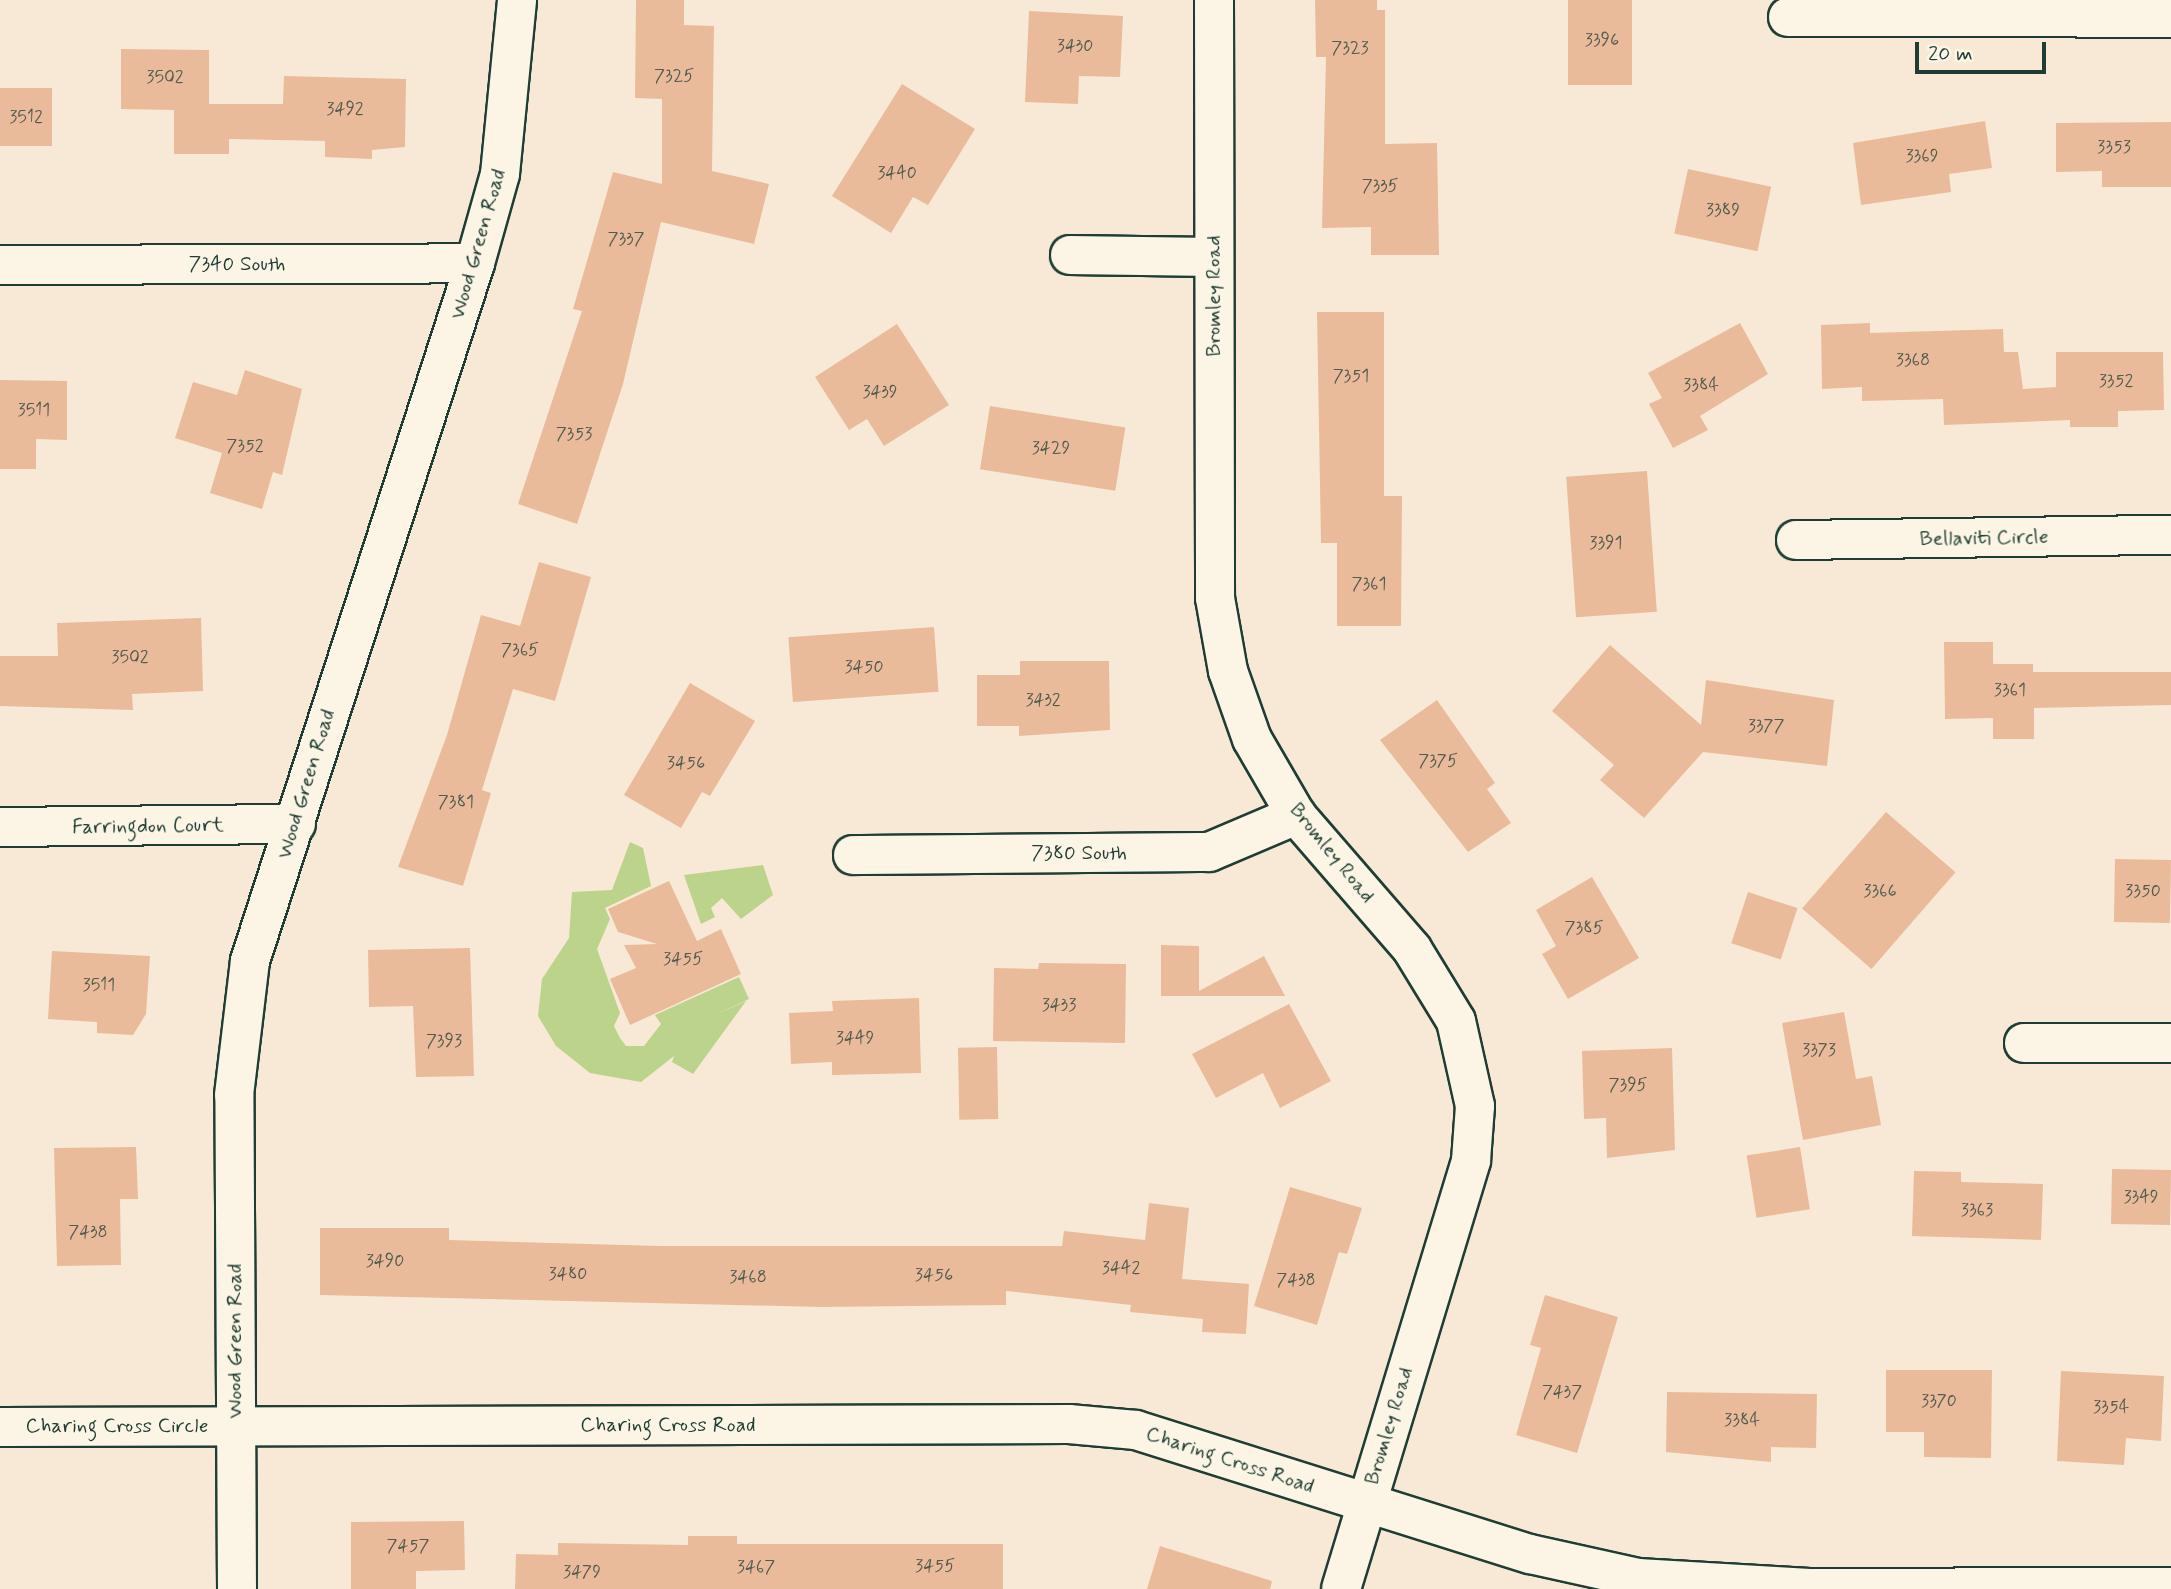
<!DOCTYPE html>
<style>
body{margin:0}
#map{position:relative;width:2171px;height:1589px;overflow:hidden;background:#f8e9d6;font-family:Mynerve,sans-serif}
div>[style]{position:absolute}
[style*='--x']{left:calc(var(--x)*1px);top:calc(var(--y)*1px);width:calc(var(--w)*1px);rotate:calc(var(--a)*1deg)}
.green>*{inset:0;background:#bbd38a}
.building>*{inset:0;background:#eabb9a;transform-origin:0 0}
.roads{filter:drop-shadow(2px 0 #1f3d34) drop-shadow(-2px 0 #1f3d34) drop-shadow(0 2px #1f3d34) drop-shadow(0 -2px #1f3d34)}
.street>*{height:38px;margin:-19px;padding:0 19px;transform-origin:19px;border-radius:19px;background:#fcf5e5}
span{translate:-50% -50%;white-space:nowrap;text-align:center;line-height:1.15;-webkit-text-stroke:5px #fcf5e5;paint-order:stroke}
.number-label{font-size:18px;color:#525c4e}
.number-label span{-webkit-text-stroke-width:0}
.street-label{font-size:21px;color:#1f3d34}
.scale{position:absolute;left:1915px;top:42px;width:131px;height:32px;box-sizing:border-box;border:4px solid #1f3d34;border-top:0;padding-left:9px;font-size:21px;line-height:24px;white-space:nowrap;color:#1f3d34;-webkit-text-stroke:5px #fcf5e5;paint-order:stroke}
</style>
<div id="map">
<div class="green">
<i style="clip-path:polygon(630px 842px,643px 848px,651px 886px,605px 908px,610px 919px,597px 949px,620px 1013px,614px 1026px,620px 1038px,626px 1046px,644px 1046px,661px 1024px,655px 1015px,739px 977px,749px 999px,715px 1015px,746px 1001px,693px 1074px,672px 1062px,674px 1056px,641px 1082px,590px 1073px,556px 1046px,538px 1016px,542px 979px,569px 938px,572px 892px,612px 890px)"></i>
<i style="clip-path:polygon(763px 865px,773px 895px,741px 919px,722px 898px,711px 908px,715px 917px,701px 924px,684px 875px)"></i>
</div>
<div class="building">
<i style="clip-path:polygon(636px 0,684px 0,684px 25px,714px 26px,712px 171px,769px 184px,754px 244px,661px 222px,623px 384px,577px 524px,518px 504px,582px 311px,573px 309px,613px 172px,662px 184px,662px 99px,635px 98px)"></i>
<i style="clip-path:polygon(1315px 0,1377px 0,1377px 10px,1385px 10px,1385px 144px,1437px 143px,1439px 255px,1371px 255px,1371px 227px,1322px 228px,1326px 57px,1316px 57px)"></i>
<i style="left:1568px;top:0;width:64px;height:85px"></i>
<i style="clip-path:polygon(1029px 11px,1123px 16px,1120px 77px,1079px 76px,1078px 104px,1025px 102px)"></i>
<i style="clip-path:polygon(121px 49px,209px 50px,209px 104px,283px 104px,284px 76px,406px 79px,405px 147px,372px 150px,372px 159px,325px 157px,325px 141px,229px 139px,229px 154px,174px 154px,174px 110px,121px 109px)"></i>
<i style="clip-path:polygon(902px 84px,975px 129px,928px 205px,913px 197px,891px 233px,832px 196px)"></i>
<i style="left:0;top:88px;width:52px;height:58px"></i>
<i style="clip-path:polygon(1985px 121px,1992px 168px,1949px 174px,1951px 192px,1861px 205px,1853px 143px)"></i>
<i style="clip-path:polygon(2171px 122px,2171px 187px,2102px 187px,2102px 171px,2056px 172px,2056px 123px)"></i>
<i style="left:1688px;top:169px;width:85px;height:66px;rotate:12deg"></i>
<i style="clip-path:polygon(1317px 312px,1384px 312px,1384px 496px,1402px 496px,1401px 626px,1337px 626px,1337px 543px,1321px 543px)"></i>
<i style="clip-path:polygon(1740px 323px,1768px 374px,1700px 416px,1708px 430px,1673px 448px,1649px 404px,1662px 398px,1648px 373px)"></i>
<i style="clip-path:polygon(1870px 323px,1870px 333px,2003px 329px,2004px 352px,2018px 352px,2023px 389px,2056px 387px,2056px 352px,2163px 352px,2164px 410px,2118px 411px,2118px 427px,2070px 427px,2070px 420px,1944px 425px,1943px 399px,1862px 401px,1862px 387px,1822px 389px,1821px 325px)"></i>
<i style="clip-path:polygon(897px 324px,949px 405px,884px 446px,867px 419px,849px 430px,815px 377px)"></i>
<i style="clip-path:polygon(245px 370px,302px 389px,282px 475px,273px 472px,262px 509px,210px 493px,222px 453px,175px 438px,193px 382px,237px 395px)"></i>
<i style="clip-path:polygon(0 380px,67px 381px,67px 440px,36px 439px,36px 469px,0 469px)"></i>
<i style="left:990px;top:406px;width:137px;height:64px;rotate:9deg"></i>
<i style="left:1647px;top:471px;width:141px;height:81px;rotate:86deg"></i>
<i style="clip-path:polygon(539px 562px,591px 577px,555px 701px,513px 689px,482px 790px,491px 793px,463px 886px,398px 867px,447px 735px,481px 615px,520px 626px)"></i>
<i style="clip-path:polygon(201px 618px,203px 691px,132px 694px,133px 710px,0 706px,0 656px,58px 656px,57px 623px)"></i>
<i style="left:934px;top:627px;width:65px;height:146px;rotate:86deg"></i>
<i style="clip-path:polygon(1944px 642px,1993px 642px,1993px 664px,2033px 664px,2033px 672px,2171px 672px,2171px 705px,2034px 708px,2034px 739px,1993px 739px,1993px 718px,1945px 719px)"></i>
<i style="clip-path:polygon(1610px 645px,1701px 725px,1706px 680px,1834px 700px,1827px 766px,1703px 752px,1644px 818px,1600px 780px,1614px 765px,1552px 711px)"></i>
<i style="clip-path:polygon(1020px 661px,1109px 661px,1110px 730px,1019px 736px,1019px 726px,977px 726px,977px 675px,1020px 675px)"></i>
<i style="clip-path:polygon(690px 683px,755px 721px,710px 796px,702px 792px,681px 828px,624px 795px)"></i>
<i style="clip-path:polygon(1437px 700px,1495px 783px,1487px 789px,1511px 823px,1468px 852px,1380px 740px)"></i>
<i style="left:1886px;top:812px;width:92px;height:128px;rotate:41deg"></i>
<i style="left:2115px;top:859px;width:56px;height:63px;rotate:1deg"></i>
<i style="clip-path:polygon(1592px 877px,1639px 958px,1568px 999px,1542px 954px,1556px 946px,1536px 910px)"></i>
<i style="clip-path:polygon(669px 881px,697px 941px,721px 929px,741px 974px,630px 1025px,610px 979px,636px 968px,624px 945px,657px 944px,618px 932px,608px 909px)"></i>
<i style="left:1748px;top:892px;width:52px;height:54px;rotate:18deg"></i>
<i style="clip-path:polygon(1161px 945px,1199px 946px,1199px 991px,1264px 956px,1285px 996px,1161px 996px)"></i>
<i style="clip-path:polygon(470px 948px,474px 1076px,416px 1077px,413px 1006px,369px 1007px,368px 950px)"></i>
<i style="clip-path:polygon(52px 951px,150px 956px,146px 1014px,133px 1035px,97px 1033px,97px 1022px,48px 1019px)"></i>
<i style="clip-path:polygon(1039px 963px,1126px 964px,1125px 1043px,993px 1041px,994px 968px,1038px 969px)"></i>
<i style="clip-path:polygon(919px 998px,921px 1073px,832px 1075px,832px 1062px,791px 1064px,789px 1013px,833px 1011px,832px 1001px)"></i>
<i style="clip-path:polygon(1289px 1004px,1331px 1081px,1280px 1108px,1263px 1073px,1216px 1098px,1192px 1054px)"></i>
<i style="clip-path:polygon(1844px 1012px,1856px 1079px,1872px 1076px,1881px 1125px,1803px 1140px,1782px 1023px)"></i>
<i style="left:997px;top:1047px;width:72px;height:39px;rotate:89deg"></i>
<i style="clip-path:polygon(1672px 1048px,1675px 1150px,1607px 1158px,1606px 1118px,1584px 1119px,1582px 1051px)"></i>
<i style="clip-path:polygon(136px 1147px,138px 1199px,120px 1199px,121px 1265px,57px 1266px,54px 1148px)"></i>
<i style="left:1800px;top:1147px;width:63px;height:54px;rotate:81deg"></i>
<i style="left:2112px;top:1169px;width:59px;height:55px;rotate:1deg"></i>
<i style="clip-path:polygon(1914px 1171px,1961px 1172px,1961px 1182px,2043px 1184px,2041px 1240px,1912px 1236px)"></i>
<i style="clip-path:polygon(1290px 1187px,1362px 1208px,1347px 1254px,1339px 1252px,1317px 1325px,1254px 1306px)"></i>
<i style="clip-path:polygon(1149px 1203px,1189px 1208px,1182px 1279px,1249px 1284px,1246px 1334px,1202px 1332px,1203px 1319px,1130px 1312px,1131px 1305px,1006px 1291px,1006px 1305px,820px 1307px,320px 1295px,320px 1228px,449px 1228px,449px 1240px,660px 1246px,1062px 1246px,1064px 1231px,1145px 1240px)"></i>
<i style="clip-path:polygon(1545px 1295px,1618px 1317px,1577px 1453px,1516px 1435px,1541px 1348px,1530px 1345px)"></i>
<i style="clip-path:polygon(1886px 1370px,1992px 1370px,1991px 1458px,1924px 1457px,1924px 1432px,1886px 1432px)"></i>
<i style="clip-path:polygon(2061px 1371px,2164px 1376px,2161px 1441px,2126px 1438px,2124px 1465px,2057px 1461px)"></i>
<i style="clip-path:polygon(1667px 1392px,1817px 1394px,1816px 1448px,1771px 1447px,1771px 1462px,1666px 1452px)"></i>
<i style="clip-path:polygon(464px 1521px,465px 1570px,416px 1571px,416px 1589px,351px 1589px,351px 1522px)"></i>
<i style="clip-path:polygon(688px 1536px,737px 1536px,737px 1544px,1003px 1544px,1003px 1589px,515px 1589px,516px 1554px,558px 1555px,558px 1543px,688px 1545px)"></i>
<i style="clip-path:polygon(1160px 1546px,1272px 1581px,1270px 1589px,1147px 1589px)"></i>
</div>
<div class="roads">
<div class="street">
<i style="--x:1214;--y:0;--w:598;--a:89.9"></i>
<i style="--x:1215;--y:598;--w:74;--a:79.9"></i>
<i style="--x:1228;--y:671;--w:72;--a:70.6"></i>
<i style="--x:1252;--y:739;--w:88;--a:59.9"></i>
<i style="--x:1296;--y:815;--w:177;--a:49.1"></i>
<i style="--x:1412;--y:949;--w:84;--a:58.6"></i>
<i style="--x:1456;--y:1021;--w:87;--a:77.4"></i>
<i style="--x:1475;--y:1106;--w:55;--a:94.2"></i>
<i style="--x:1471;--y:1161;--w:447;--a:106.9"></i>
<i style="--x:1788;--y:17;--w:383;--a:0.1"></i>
<i style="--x:1070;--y:255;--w:143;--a:0.8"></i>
<i style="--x:0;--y:265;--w:475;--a:-0.2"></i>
<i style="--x:1796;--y:540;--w:375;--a:-0.8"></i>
<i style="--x:0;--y:827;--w:296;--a:-0.6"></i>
<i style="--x:853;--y:855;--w:356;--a:-0.5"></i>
<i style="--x:1209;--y:852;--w:95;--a:-23"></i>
<i style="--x:2024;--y:1043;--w:147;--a:0"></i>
<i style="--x:0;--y:1427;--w:1069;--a:-0.16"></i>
<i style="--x:1069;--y:1424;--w:67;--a:5.1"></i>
<i style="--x:1136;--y:1430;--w:413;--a:17.5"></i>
<i style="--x:1530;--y:1554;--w:111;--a:12.5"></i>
<i style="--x:1638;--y:1578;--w:176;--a:3.3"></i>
<i style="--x:1814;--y:1588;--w:357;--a:-0.2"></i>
<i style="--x:237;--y:1589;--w:494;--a:-90.3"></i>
<i style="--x:234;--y:1095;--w:135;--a:-83.2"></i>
<i style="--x:250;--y:961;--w:733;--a:-72.13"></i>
<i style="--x:475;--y:263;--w:92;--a:-74.3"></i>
<i style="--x:500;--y:174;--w:175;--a:-84.4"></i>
</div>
</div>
<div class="number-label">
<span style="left:1602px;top:40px">3396</span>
<span style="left:1075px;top:46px">3430</span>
<span style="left:1350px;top:48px">7323</span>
<span style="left:674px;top:76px">7325</span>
<span style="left:165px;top:77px">3502</span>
<span style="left:345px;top:109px">3492</span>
<span style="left:26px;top:117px">3512</span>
<span style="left:2114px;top:147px">3353</span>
<span style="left:1922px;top:156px">3369</span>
<span style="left:897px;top:173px">3440</span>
<span style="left:1380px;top:186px">7335</span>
<span style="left:1723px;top:210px">3389</span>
<span style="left:626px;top:239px">7337</span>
<span style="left:1913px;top:360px">3368</span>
<span style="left:1351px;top:376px">7351</span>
<span style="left:2116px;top:381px">3352</span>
<span style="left:1701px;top:385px">3384</span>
<span style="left:880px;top:392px">3439</span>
<span style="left:34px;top:410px">3511</span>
<span style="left:574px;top:434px">7353</span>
<span style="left:245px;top:446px">7352</span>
<span style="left:1051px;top:448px">3429</span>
<span style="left:1606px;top:543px">3391</span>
<span style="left:1369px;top:584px">7361</span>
<span style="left:520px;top:650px">7365</span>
<span style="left:130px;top:657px">3502</span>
<span style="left:864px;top:667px">3450</span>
<span style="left:2010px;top:690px">3361</span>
<span style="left:1043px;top:700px">3432</span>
<span style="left:1766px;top:726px">3377</span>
<span style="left:1438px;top:761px">7375</span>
<span style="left:686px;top:763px">3456</span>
<span style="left:456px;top:802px">7381</span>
<span style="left:1880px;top:891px">3366</span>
<span style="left:2143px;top:891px">3350</span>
<span style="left:1584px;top:928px">7385</span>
<span style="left:683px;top:959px">3455</span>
<span style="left:99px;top:985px">3511</span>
<span style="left:1059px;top:1005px">3433</span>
<span style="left:855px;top:1038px">3449</span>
<span style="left:444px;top:1041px">7393</span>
<span style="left:1819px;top:1050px">3373</span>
<span style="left:1628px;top:1085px">7395</span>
<span style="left:2141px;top:1197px">3349</span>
<span style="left:1977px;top:1210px">3363</span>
<span style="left:88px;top:1232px">7438</span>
<span style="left:385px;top:1261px">3490</span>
<span style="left:1121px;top:1268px">3442</span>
<span style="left:568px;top:1274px">3480</span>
<span style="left:934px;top:1275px">3456</span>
<span style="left:748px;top:1277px">3468</span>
<span style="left:1296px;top:1280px">7438</span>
<span style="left:1562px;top:1392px">7437</span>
<span style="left:1939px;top:1401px">3370</span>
<span style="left:2111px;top:1407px">3354</span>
<span style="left:1742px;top:1420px">3384</span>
<span style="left:408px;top:1546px">7457</span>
<span style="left:935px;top:1566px">3455</span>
<span style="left:756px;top:1567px">3467</span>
<span style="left:582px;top:1572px">3479</span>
</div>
<div class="street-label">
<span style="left:478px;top:244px;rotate:-74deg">Wood Green Road</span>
<span style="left:237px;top:264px">7340 South</span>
<span style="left:1214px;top:296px;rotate:-90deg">Bromley Road</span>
<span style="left:1984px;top:538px;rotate:-1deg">Bellaviti Circle</span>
<span style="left:306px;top:784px;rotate:-73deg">Wood Green Road</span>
<span style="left:148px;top:826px;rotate:-1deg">Farringdon Court</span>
<span style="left:1079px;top:853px">7380 South</span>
<span style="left:1332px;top:853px;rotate:51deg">Bromley Road</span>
<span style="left:235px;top:1341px;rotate:-90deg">Wood Green Road</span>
<span style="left:668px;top:1425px">Charing Cross Road</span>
<span style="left:117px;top:1426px">Charing Cross Circle</span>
<span style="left:1389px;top:1426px;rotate:-73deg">Bromley Road</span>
<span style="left:1230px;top:1460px;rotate:18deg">Charing Cross Road</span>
</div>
<div class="scale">20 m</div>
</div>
